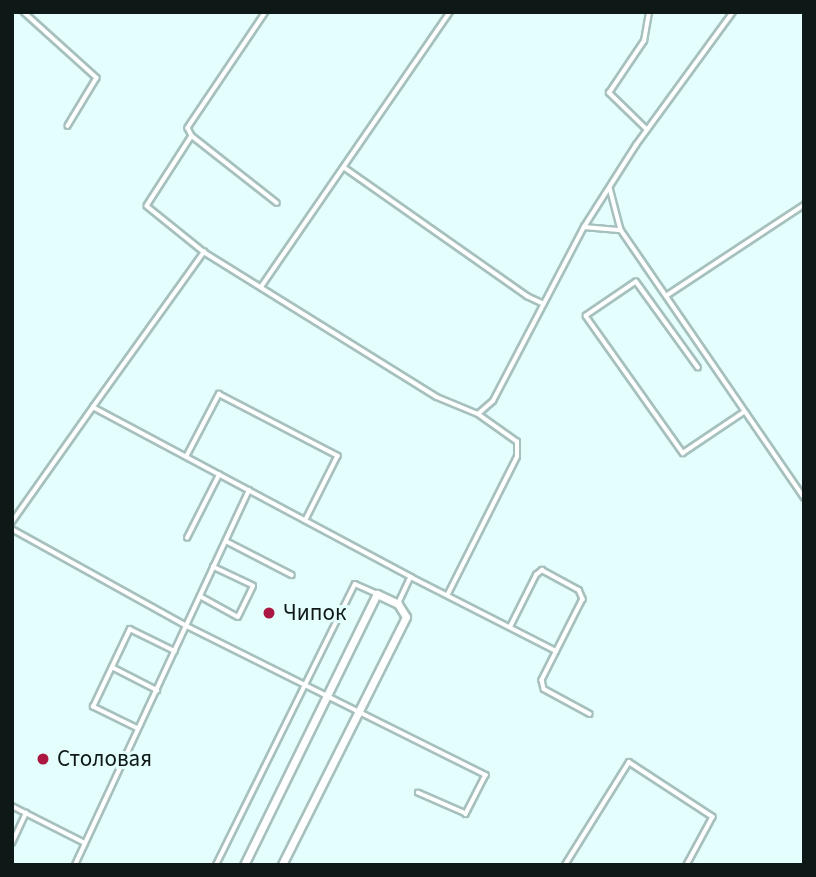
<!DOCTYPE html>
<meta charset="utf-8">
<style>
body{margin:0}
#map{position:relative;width:816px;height:877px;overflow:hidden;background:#e3fefd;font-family:"Source Sans 3",sans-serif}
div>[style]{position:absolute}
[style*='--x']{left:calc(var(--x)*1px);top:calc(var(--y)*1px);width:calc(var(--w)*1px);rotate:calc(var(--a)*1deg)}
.roads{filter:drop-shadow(2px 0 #a6c0be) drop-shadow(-2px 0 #a6c0be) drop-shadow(0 2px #a6c0be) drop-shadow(0 -2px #a6c0be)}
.service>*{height:3.5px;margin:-1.75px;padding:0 1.75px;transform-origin:1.75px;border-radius:1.75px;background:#fff}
.minor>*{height:7px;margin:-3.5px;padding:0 3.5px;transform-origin:3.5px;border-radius:3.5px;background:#fff}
.dots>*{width:19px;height:19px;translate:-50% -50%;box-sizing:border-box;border:4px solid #e3fefd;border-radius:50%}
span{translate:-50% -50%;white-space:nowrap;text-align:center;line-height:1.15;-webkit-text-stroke:6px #e3fefd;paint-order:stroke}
.poi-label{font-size:23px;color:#0e1817}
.left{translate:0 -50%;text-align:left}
.frame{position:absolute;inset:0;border:14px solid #0e1817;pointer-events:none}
</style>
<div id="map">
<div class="roads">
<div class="service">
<i style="--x:24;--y:12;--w:98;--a:42.1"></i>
<i style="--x:97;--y:78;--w:56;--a:121.1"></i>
<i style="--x:266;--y:12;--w:140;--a:123.9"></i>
<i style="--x:188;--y:128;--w:9;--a:63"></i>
<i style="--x:192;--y:136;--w:108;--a:38.2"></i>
<i style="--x:647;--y:130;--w:53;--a:-135.8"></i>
<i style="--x:609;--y:93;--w:63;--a:-56.1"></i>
<i style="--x:644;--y:41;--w:29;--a:-80"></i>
<i style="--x:192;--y:136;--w:83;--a:122.7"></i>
<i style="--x:147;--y:206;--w:73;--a:38.9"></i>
<i style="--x:345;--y:168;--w:223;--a:35.1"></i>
<i style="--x:527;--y:296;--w:17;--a:25"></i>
<i style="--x:610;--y:188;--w:43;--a:75.3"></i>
<i style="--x:584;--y:227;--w:37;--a:5"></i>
<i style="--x:621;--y:230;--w:324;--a:55.6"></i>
<i style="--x:261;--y:287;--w:334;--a:-55.5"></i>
<i style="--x:666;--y:296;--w:165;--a:-33.4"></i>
<i style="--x:698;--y:368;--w:106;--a:-125.8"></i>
<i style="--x:636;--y:282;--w:60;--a:145.8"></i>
<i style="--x:586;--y:316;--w:168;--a:54.7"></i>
<i style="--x:683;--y:453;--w:73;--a:-33.9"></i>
<i style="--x:93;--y:407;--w:191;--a:-54.4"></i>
<i style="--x:204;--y:252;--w:274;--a:31.9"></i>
<i style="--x:437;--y:397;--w:44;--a:22.5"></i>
<i style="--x:478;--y:414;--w:20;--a:-41"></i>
<i style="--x:493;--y:401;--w:196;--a:-62.4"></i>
<i style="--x:584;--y:227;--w:97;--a:-57.6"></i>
<i style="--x:636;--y:145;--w:165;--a:-53.9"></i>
<i style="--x:186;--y:457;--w:71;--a:-62.4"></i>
<i style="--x:219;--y:394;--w:134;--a:27.5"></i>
<i style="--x:338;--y:456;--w:72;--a:116.6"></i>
<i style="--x:12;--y:522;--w:141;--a:-54.8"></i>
<i style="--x:93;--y:407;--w:361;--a:28.1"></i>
<i style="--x:411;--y:577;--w:29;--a:115"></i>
<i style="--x:12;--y:529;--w:200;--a:29"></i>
<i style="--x:187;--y:626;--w:334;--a:26.5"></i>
<i style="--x:486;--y:775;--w:44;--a:117.1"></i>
<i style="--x:466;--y:814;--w:52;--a:-156.4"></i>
<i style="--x:187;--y:538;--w:71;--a:-63.1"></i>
<i style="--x:226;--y:541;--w:74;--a:27.3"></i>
<i style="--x:411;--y:577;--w:163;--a:27"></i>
<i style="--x:448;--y:594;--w:153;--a:-63.3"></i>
<i style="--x:517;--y:457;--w:15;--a:-90"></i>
<i style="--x:517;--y:442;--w:47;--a:-144.6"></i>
<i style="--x:200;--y:596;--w:43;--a:28.9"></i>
<i style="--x:238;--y:617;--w:34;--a:-64"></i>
<i style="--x:253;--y:586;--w:44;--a:-154.6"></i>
<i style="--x:510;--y:627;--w:58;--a:-63.4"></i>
<i style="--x:536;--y:575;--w:8;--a:-40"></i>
<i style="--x:542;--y:570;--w:42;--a:28.4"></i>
<i style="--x:579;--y:590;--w:10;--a:66"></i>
<i style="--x:583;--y:599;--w:91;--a:116.8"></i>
<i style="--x:542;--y:680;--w:9;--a:77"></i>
<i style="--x:544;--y:689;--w:52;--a:28.5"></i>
<i style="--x:112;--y:667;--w:51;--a:27.1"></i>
<i style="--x:138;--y:729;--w:50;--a:-153.9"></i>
<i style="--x:93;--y:707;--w:86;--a:-64.6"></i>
<i style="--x:130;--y:629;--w:50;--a:26.1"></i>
<i style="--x:12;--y:806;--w:82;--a:26.9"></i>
<i style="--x:12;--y:843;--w:33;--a:-65"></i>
<i style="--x:75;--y:865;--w:413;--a:-65.1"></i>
<i style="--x:216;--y:865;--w:313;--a:-63.7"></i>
<i style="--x:355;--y:584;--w:24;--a:24"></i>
<i style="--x:565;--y:865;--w:121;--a:-58.1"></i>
<i style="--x:629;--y:762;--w:100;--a:33.2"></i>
<i style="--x:713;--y:817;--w:55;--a:118.4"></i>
</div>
<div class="minor">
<i style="--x:244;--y:865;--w:302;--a:-63.9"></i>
<i style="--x:377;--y:594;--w:23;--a:25"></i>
<i style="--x:398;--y:604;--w:15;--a:58"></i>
<i style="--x:406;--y:617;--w:277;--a:116.6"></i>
</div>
</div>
<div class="dots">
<i style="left:269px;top:613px;background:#ac1742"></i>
<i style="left:43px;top:759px;background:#ac1742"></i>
</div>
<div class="poi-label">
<span class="left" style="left:283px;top:613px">Чипок</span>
<span class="left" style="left:57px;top:759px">Столовая</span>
</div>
<div class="frame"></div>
</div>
